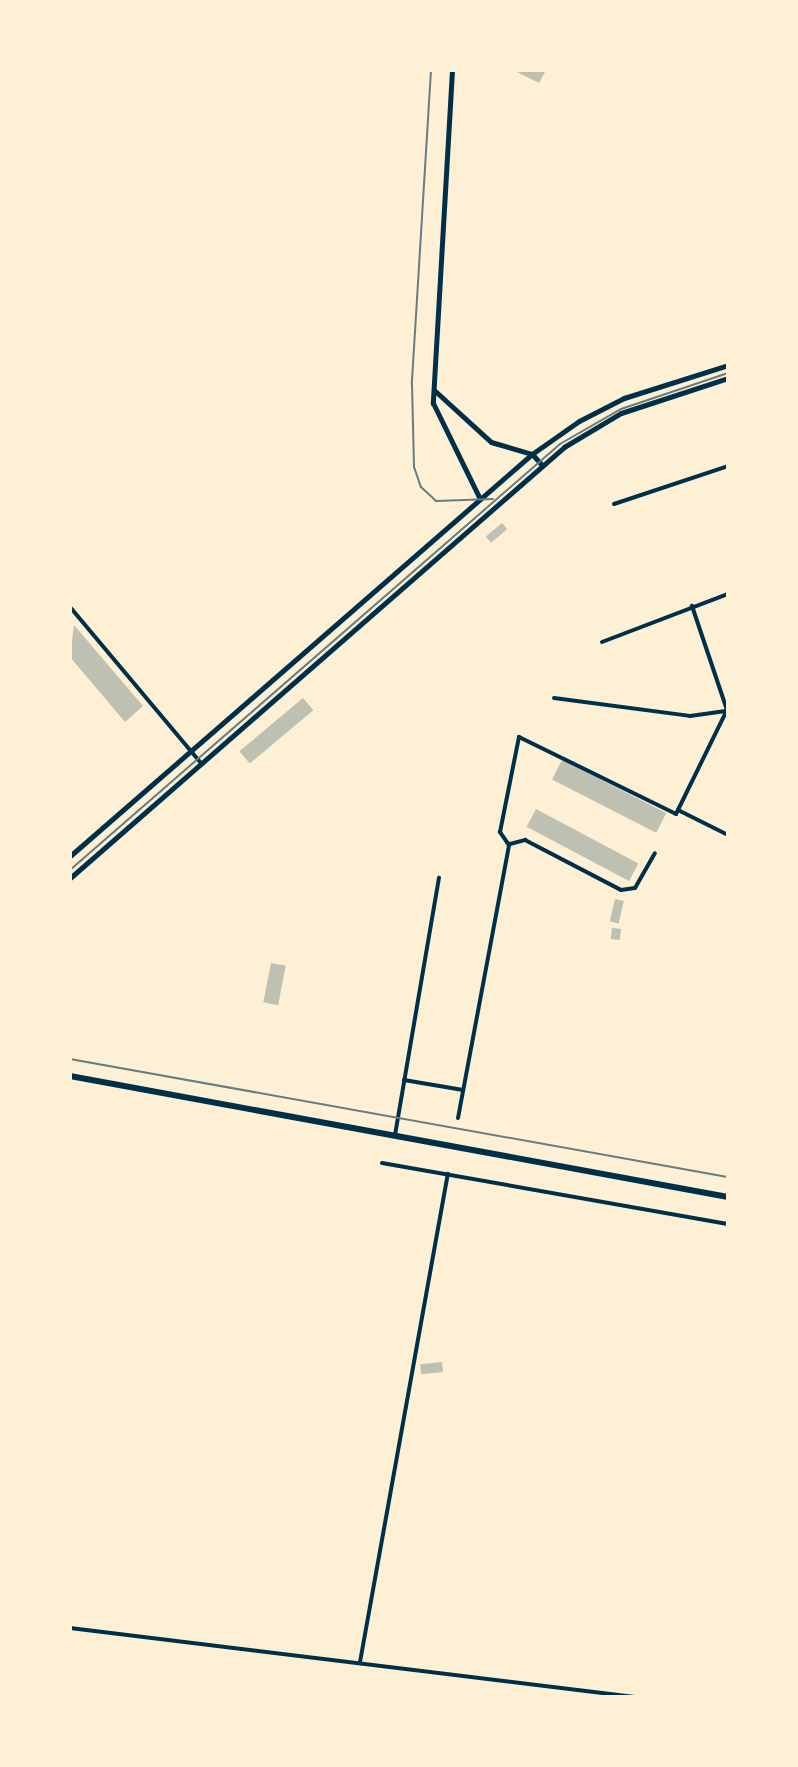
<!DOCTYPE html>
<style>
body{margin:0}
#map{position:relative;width:798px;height:1767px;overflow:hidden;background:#fdf0d5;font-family:"Open Sans",sans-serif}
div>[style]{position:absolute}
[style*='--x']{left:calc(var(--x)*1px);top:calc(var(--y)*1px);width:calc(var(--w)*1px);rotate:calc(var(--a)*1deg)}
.building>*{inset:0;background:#bec0b2;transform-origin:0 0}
.minor>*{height:4px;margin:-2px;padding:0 2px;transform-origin:2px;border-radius:2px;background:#003049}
.tertiary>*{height:5px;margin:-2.5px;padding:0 2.5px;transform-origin:2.5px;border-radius:2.5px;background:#003049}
.primary>*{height:6px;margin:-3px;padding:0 3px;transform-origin:3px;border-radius:3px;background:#003049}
.tram>*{height:2px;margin:-1px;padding:0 1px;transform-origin:1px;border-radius:1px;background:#657d81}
span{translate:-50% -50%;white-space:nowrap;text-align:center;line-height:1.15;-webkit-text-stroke:6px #fdf0d5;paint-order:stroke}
.frame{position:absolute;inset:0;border:72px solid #fdf0d5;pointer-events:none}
</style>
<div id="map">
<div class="building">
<i style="clip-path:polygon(513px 70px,546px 70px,539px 83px)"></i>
<i style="left:502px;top:523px;width:8px;height:21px;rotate:50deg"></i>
<i style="clip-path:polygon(74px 625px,143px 706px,125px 722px,70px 657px)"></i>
<i style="left:303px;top:698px;width:16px;height:83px;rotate:50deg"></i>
<i style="left:562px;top:760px;width:117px;height:22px;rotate:27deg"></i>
<i style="left:536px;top:809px;width:116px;height:20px;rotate:28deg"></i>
<i style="left:615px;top:899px;width:9px;height:23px;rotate:13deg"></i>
<i style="left:612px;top:928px;width:9px;height:11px;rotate:6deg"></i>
<i style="left:271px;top:963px;width:15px;height:40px;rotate:11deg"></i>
<i style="left:442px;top:1362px;width:10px;height:22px;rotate:84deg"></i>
</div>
<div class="minor">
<i style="--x:614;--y:504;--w:120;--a:-18.4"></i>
<i style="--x:70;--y:607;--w:204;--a:50"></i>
<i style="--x:602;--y:642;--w:135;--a:-20.9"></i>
<i style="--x:554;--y:698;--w:137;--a:7.5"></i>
<i style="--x:690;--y:716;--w:36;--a:-8"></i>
<i style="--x:678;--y:810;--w:56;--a:26.6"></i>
<i style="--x:510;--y:844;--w:16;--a:-15"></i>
<i style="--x:525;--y:840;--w:108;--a:27.5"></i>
<i style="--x:621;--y:890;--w:14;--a:-8"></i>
<i style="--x:635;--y:888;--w:40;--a:-60.3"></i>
<i style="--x:509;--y:845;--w:16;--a:-125"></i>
<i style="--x:500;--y:832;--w:97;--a:-78.7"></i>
<i style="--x:519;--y:737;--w:175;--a:26.1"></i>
<i style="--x:676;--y:814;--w:116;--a:-63.9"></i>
<i style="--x:727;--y:710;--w:110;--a:-108.6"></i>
<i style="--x:404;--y:1080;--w:60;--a:9.6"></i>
<i style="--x:458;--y:1118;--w:278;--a:-79.4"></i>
<i style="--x:395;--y:1135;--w:261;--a:-80.3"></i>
<i style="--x:382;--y:1163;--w:351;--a:10"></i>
<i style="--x:70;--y:1628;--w:569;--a:6.96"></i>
<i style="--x:360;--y:1662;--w:496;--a:-79.8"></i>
</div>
<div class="tertiary">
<i style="--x:452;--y:70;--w:334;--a:93.3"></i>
<i style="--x:433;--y:403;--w:107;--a:63.9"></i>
<i style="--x:434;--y:390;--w:77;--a:42.4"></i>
<i style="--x:491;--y:442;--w:43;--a:16.3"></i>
<i style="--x:532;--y:454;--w:15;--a:48"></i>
<i style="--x:70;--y:856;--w:612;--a:-41.03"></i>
<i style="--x:532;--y:454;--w:57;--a:-35.1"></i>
<i style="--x:579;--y:421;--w:51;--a:-27.1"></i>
<i style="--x:624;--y:398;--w:109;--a:-17.6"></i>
<i style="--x:70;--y:878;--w:656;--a:-41.1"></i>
<i style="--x:564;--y:447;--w:66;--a:-30.8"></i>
<i style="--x:621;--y:413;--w:113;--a:-18.1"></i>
</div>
<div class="primary">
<i style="--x:70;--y:1076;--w:669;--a:10.42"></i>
</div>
<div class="tram">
<i style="--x:431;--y:70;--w:315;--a:93.5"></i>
<i style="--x:412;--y:384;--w:83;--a:88.6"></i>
<i style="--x:414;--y:467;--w:21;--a:71"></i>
<i style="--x:421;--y:487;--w:21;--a:43"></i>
<i style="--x:436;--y:501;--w:57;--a:-2"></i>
<i style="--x:70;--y:870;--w:649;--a:-41"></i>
<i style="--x:560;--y:444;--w:70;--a:-29.8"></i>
<i style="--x:621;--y:409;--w:113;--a:-18.6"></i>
<i style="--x:70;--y:1059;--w:668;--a:10.17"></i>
</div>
<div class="frame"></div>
</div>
